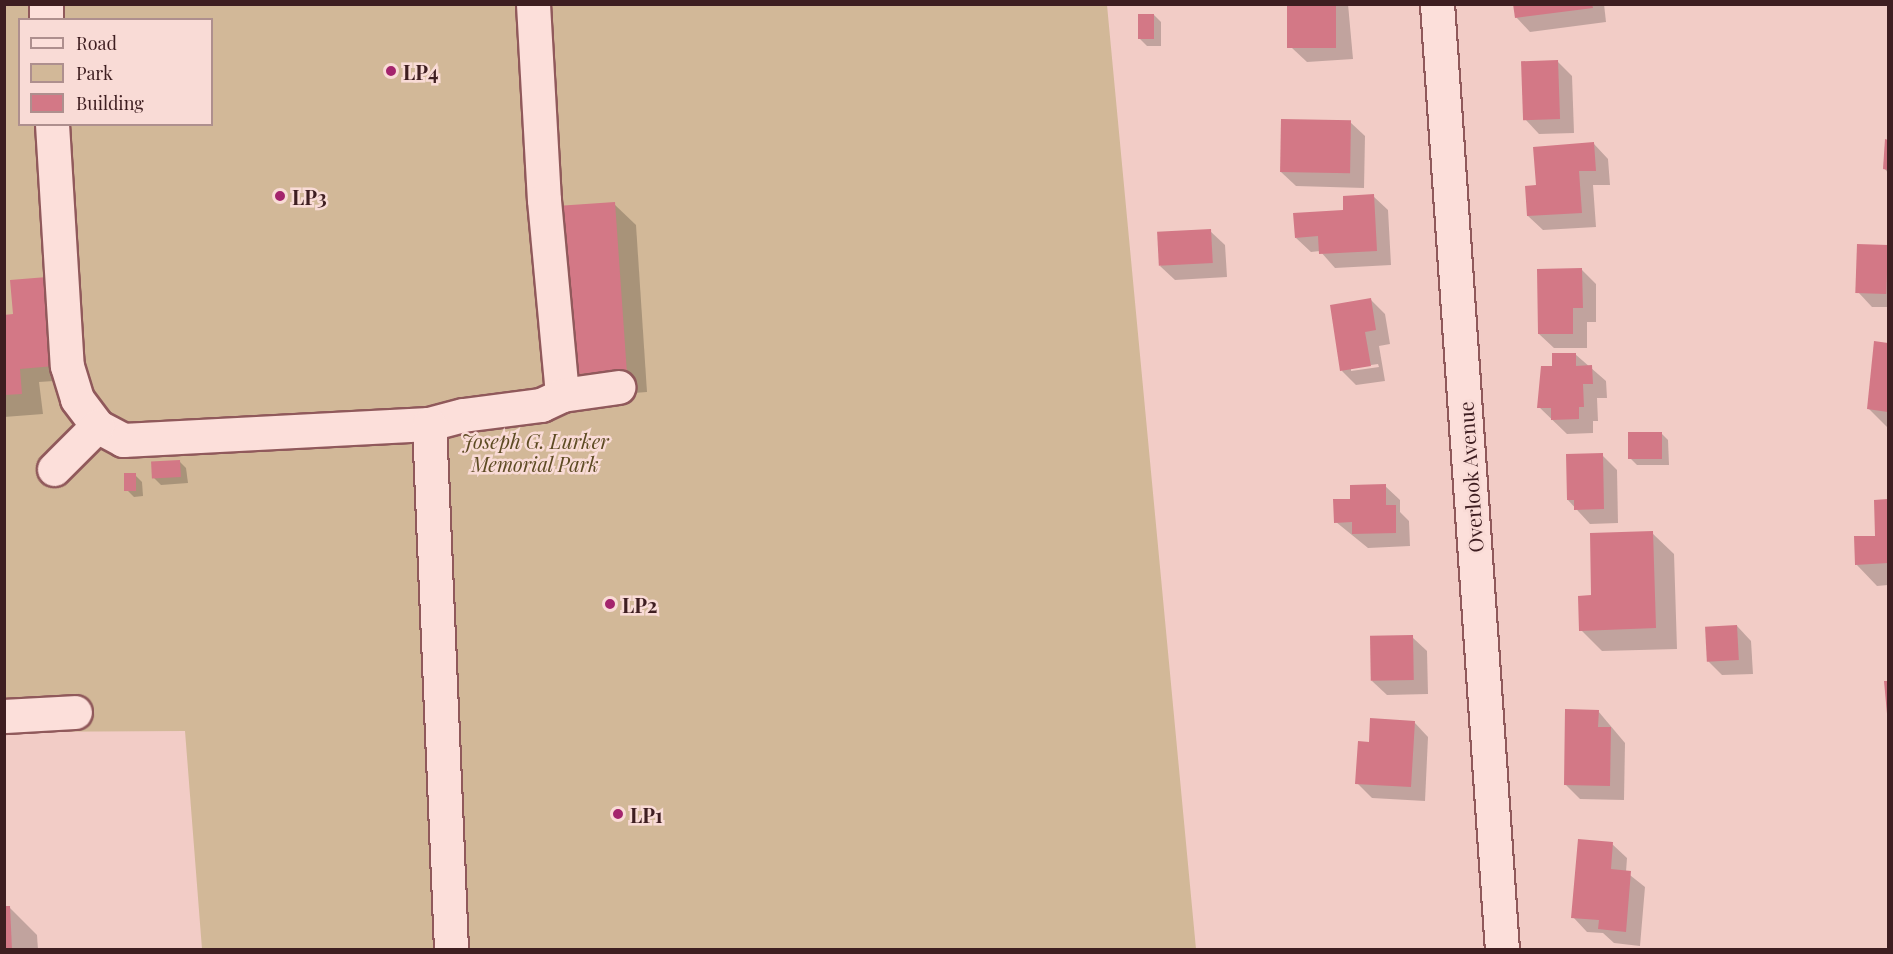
<!DOCTYPE html>
<style>
body{margin:0}
#map{position:relative;width:1893px;height:954px;overflow:hidden;background:#f2ccc6;font-family:"Playfair Display",serif}
div>[style]{position:absolute}
[style*='--x']{left:calc(var(--x)*1px);top:calc(var(--y)*1px);width:calc(var(--w)*1px);rotate:calc(var(--a)*1deg)}
.green>*{inset:0;background:#d2b898}
.shadow>*{inset:0;background:#0003}
.building>*{inset:0;background:#d37886;transform-origin:0 0}
.roads{filter:drop-shadow(2px 0 #90595b) drop-shadow(-2px 0 #90595b) drop-shadow(0 2px #90595b) drop-shadow(0 -2px #90595b)}
.minor>*{height:33px;margin:-16.5px;padding:0 16.5px;transform-origin:16.5px;border-radius:16.5px;background:#fcdfda}
.dots>*{width:16px;height:16px;translate:-50% -50%;box-sizing:border-box;border:3px solid #f9dbd6;border-radius:50%}
span{translate:-50% -50%;white-space:nowrap;text-align:center;line-height:1.15;-webkit-text-stroke:5px #f9dbd6;paint-order:stroke}
.poi-label{font-size:20px;color:#3e1e21;font-weight:700}
.left{translate:0 -50%;text-align:left}
.park-label{font-size:20px;color:#5d4b23;font-style:italic}
.street-label{font-size:20px;color:#3e1e21}
.frame{position:absolute;inset:0;border:6px solid #3e1e21;pointer-events:none}
.legend{position:absolute;left:18px;top:18px;width:195px;height:108px;box-sizing:border-box;background:#f9dbd6;border:2px solid #ae8f8e;margin:0;padding:8px 10px;list-style:none;font-size:18px;color:#3e1e21}
.legend li{display:flex;align-items:center;gap:12px;height:30px}
.legend b{width:30px;border:2px solid #ae8f8e}
</style>
<div id="map">
<div class="green">
<i style="clip-path:polygon(evenodd,4px 5px,1107px 5px,1196px 949px,202px 949px,185px 731px,5px 732px,4px 5px,20px 20px,212px 20px,212px 124px,20px 124px,20px 20px)"></i>
</div>
<div class="shadow">
<i style="clip-path:polygon(1289px 4px,1348px 4px,1353px 59px,1307px 62px,1292px 48px)"></i>
<i style="clip-path:polygon(1514px 4px,1604px 4px,1606px 22px,1530px 32px,1516px 17px)"></i>
<i style="clip-path:polygon(1154px 15px,1161px 22px,1161px 46px,1147px 46px,1140px 39px)"></i>
<i style="clip-path:polygon(1557px 61px,1572px 76px,1574px 133px,1539px 134px,1525px 119px)"></i>
<i style="clip-path:polygon(1350px 122px,1365px 136px,1364px 188px,1296px 186px,1281px 172px)"></i>
<i style="clip-path:polygon(1887px 141px,1888px 141px,1888px 173px,1885px 169px)"></i>
<i style="clip-path:polygon(1594px 144px,1608px 159px,1610px 185px,1593px 185px,1596px 227px,1543px 230px,1528px 216px,1538px 187px)"></i>
<i style="clip-path:polygon(1373px 196px,1388px 210px,1391px 265px,1335px 268px,1320px 251px,1311px 252px,1296px 238px)"></i>
<i style="clip-path:polygon(614px 204px,636px 225px,647px 392px,594px 396px,573px 374px)"></i>
<i style="clip-path:polygon(1210px 231px,1225px 245px,1227px 277px,1175px 280px,1160px 266px)"></i>
<i style="clip-path:polygon(1859px 246px,1888px 247px,1888px 307px,1872px 307px,1858px 292px)"></i>
<i style="clip-path:polygon(1582px 270px,1596px 284px,1596px 322px,1587px 322px,1587px 348px,1554px 348px,1539px 334px)"></i>
<i style="clip-path:polygon(evenodd,1371px 300px,1385px 314px,1390px 344px,1379px 346px,1385px 381px,1356px 385px,1342px 371px,1371px 300px,1378px 364px,1379px 367px,1351px 371px,1351px 368px,1378px 364px)"></i>
<i style="clip-path:polygon(4px 316px,68px 380px,39px 382px,43px 414px,4px 417px)"></i>
<i style="clip-path:polygon(1876px 343px,1888px 344px,1888px 428px,1869px 409px)"></i>
<i style="clip-path:polygon(1575px 354px,1606px 381px,1607px 398px,1597px 398px,1598px 421px,1593px 421px,1593px 433px,1567px 434px,1539px 407px,1554px 368px)"></i>
<i style="clip-path:polygon(1661px 433px,1668px 440px,1669px 465px,1637px 465px,1630px 458px)"></i>
<i style="clip-path:polygon(1602px 455px,1617px 470px,1618px 523px,1590px 524px,1568px 500px)"></i>
<i style="clip-path:polygon(179px 461px,186px 468px,188px 483px,161px 485px,154px 478px)"></i>
<i style="clip-path:polygon(135px 475px,142px 482px,143px 496px,134px 497px,127px 490px)"></i>
<i style="clip-path:polygon(1385px 486px,1400px 500px,1400px 512px,1409px 521px,1410px 546px,1368px 548px,1336px 522px,1352px 500px)"></i>
<i style="clip-path:polygon(1888px 500px,1888px 585px,1877px 586px,1856px 564px,1877px 537px,1875px 501px)"></i>
<i style="clip-path:polygon(1652px 533px,1674px 554px,1677px 649px,1602px 651px,1581px 630px,1593px 596px)"></i>
<i style="clip-path:polygon(1737px 626px,1751px 641px,1753px 674px,1722px 675px,1708px 661px)"></i>
<i style="clip-path:polygon(1412px 637px,1427px 651px,1428px 694px,1387px 695px,1372px 681px)"></i>
<i style="clip-path:polygon(1598px 711px,1625px 743px,1624px 800px,1580px 799px,1566px 785px)"></i>
<i style="clip-path:polygon(1414px 722px,1428px 737px,1425px 801px,1372px 798px,1357px 783px,1371px 743px)"></i>
<i style="clip-path:polygon(1612px 844px,1627px 858px,1626px 872px,1645px 887px,1640px 946px,1614px 943px,1603px 933px,1587px 932px,1573px 917px)"></i>
<i style="clip-path:polygon(9px 907px,37px 935px,38px 950px,4px 950px)"></i>
</div>
<div class="building">
<i style="left:1287px;top:4px;width:49px;height:44px"></i>
<i style="clip-path:polygon(1513px 4px,1592px 4px,1593px 8px,1515px 18px)"></i>
<i style="left:1138px;top:14px;width:16px;height:25px"></i>
<i style="left:1558px;top:60px;width:59px;height:37px;rotate:88deg"></i>
<i style="left:1281px;top:119px;width:70px;height:53px;rotate:1deg"></i>
<i style="clip-path:polygon(1885px 139px,1888px 140px,1888px 170px,1883px 169px)"></i>
<i style="clip-path:polygon(1594px 142px,1596px 171px,1579px 171px,1582px 213px,1527px 216px,1525px 186px,1536px 185px,1533px 147px)"></i>
<i style="clip-path:polygon(1374px 194px,1377px 251px,1319px 254px,1318px 236px,1295px 238px,1293px 213px,1343px 210px,1343px 196px)"></i>
<i style="left:615px;top:202px;width:169px;height:55px;rotate:86deg"></i>
<i style="left:1211px;top:229px;width:34px;height:54px;rotate:87deg"></i>
<i style="left:1857px;top:244px;width:31px;height:49px;rotate:2deg"></i>
<i style="clip-path:polygon(1582px 268px,1583px 308px,1573px 308px,1573px 334px,1538px 334px,1537px 269px)"></i>
<i style="clip-path:polygon(47px 277px,54px 366px,20px 369px,22px 394px,4px 395px,4px 315px,13px 314px,10px 280px)"></i>
<i style="clip-path:polygon(1371px 298px,1376px 330px,1365px 332px,1371px 366px,1340px 371px,1330px 305px)"></i>
<i style="clip-path:polygon(1874px 341px,1888px 343px,1888px 412px,1867px 409px)"></i>
<i style="clip-path:polygon(1552px 353px,1576px 353px,1576px 366px,1592px 365px,1593px 384px,1583px 384px,1584px 407px,1579px 407px,1579px 419px,1551px 420px,1551px 408px,1537px 408px,1541px 366px,1552px 366px)"></i>
<i style="left:1628px;top:432px;width:34px;height:27px"></i>
<i style="clip-path:polygon(1603px 453px,1604px 509px,1574px 510px,1574px 500px,1567px 500px,1566px 454px)"></i>
<i style="left:180px;top:460px;width:17px;height:29px;rotate:87deg"></i>
<i style="left:124px;top:473px;width:12px;height:18px"></i>
<i style="clip-path:polygon(1386px 484px,1386px 505px,1396px 505px,1396px 533px,1352px 534px,1352px 522px,1334px 523px,1333px 499px,1350px 499px,1350px 485px)"></i>
<i style="clip-path:polygon(1888px 499px,1888px 563px,1855px 565px,1854px 536px,1875px 536px,1874px 500px)"></i>
<i style="clip-path:polygon(1653px 531px,1656px 628px,1579px 631px,1578px 596px,1591px 595px,1590px 533px)"></i>
<i style="left:1737px;top:625px;width:35px;height:32px;rotate:87deg"></i>
<i style="left:1413px;top:635px;width:45px;height:43px;rotate:89deg"></i>
<i style="clip-path:polygon(1884px 681px,1888px 681px,1888px 714px,1887px 714px)"></i>
<i style="clip-path:polygon(1565px 709px,1599px 710px,1598px 727px,1611px 727px,1610px 786px,1564px 785px)"></i>
<i style="clip-path:polygon(1370px 718px,1415px 721px,1411px 787px,1355px 784px,1358px 741px,1369px 742px)"></i>
<i style="clip-path:polygon(1578px 839px,1613px 842px,1611px 869px,1631px 871px,1626px 932px,1598px 929px,1599px 920px,1571px 918px)"></i>
<i style="clip-path:polygon(4px 906px,10px 906px,12px 950px,4px 950px)"></i>
</div>
<div class="roads">
<div class="minor">
<i style="--x:46;--y:4;--w:16;--a:90"></i>
<i style="--x:533;--y:4;--w:196;--a:86.8"></i>
<i style="--x:544;--y:200;--w:196;--a:84.7"></i>
<i style="--x:1437;--y:4;--w:948;--a:86.07"></i>
<i style="--x:52;--y:124;--w:242;--a:86.5"></i>
<i style="--x:67;--y:366;--w:34;--a:73"></i>
<i style="--x:77;--y:399;--w:34;--a:53"></i>
<i style="--x:97;--y:426;--w:30;--a:28"></i>
<i style="--x:123;--y:440;--w:306;--a:-3"></i>
<i style="--x:429;--y:424;--w:35;--a:-15"></i>
<i style="--x:463;--y:415;--w:79;--a:-7.3"></i>
<i style="--x:541;--y:405;--w:23;--a:-25"></i>
<i style="--x:562;--y:395;--w:57;--a:-8.1"></i>
<i style="--x:429;--y:424;--w:526;--a:87.6"></i>
<i style="--x:54;--y:469;--w:61;--a:-45"></i>
<i style="--x:4;--y:716;--w:71;--a:-3.2"></i>
</div>
</div>
<div class="dots">
<i style="left:391px;top:71px;background:#a4246d"></i>
<i style="left:280px;top:196px;background:#a4246d"></i>
<i style="left:610px;top:604px;background:#a4246d"></i>
<i style="left:618px;top:814px;background:#a4246d"></i>
</div>
<div class="poi-label">
<span class="left" style="left:403px;top:71px">LP4</span>
<span class="left" style="left:292px;top:196px">LP3</span>
<span class="left" style="left:622px;top:604px">LP2</span>
<span class="left" style="left:630px;top:814px">LP1</span>
</div>
<div class="park-label">
<span style="left:535px;top:452px">Joseph G. Lurker<br>Memorial Park</span>
</div>
<div class="street-label">
<span style="left:1470px;top:477px;rotate:-94deg">Overlook Avenue</span>
</div>
<div class="frame"></div>
<ul class="legend">
<li><b style="height:8px;background:#fcdfda"></b>Road</li>
<li><b style="height:16px;background:#d2b898"></b>Park</li>
<li><b style="height:16px;background:#d37886"></b>Building</li>
</ul>
</div>
